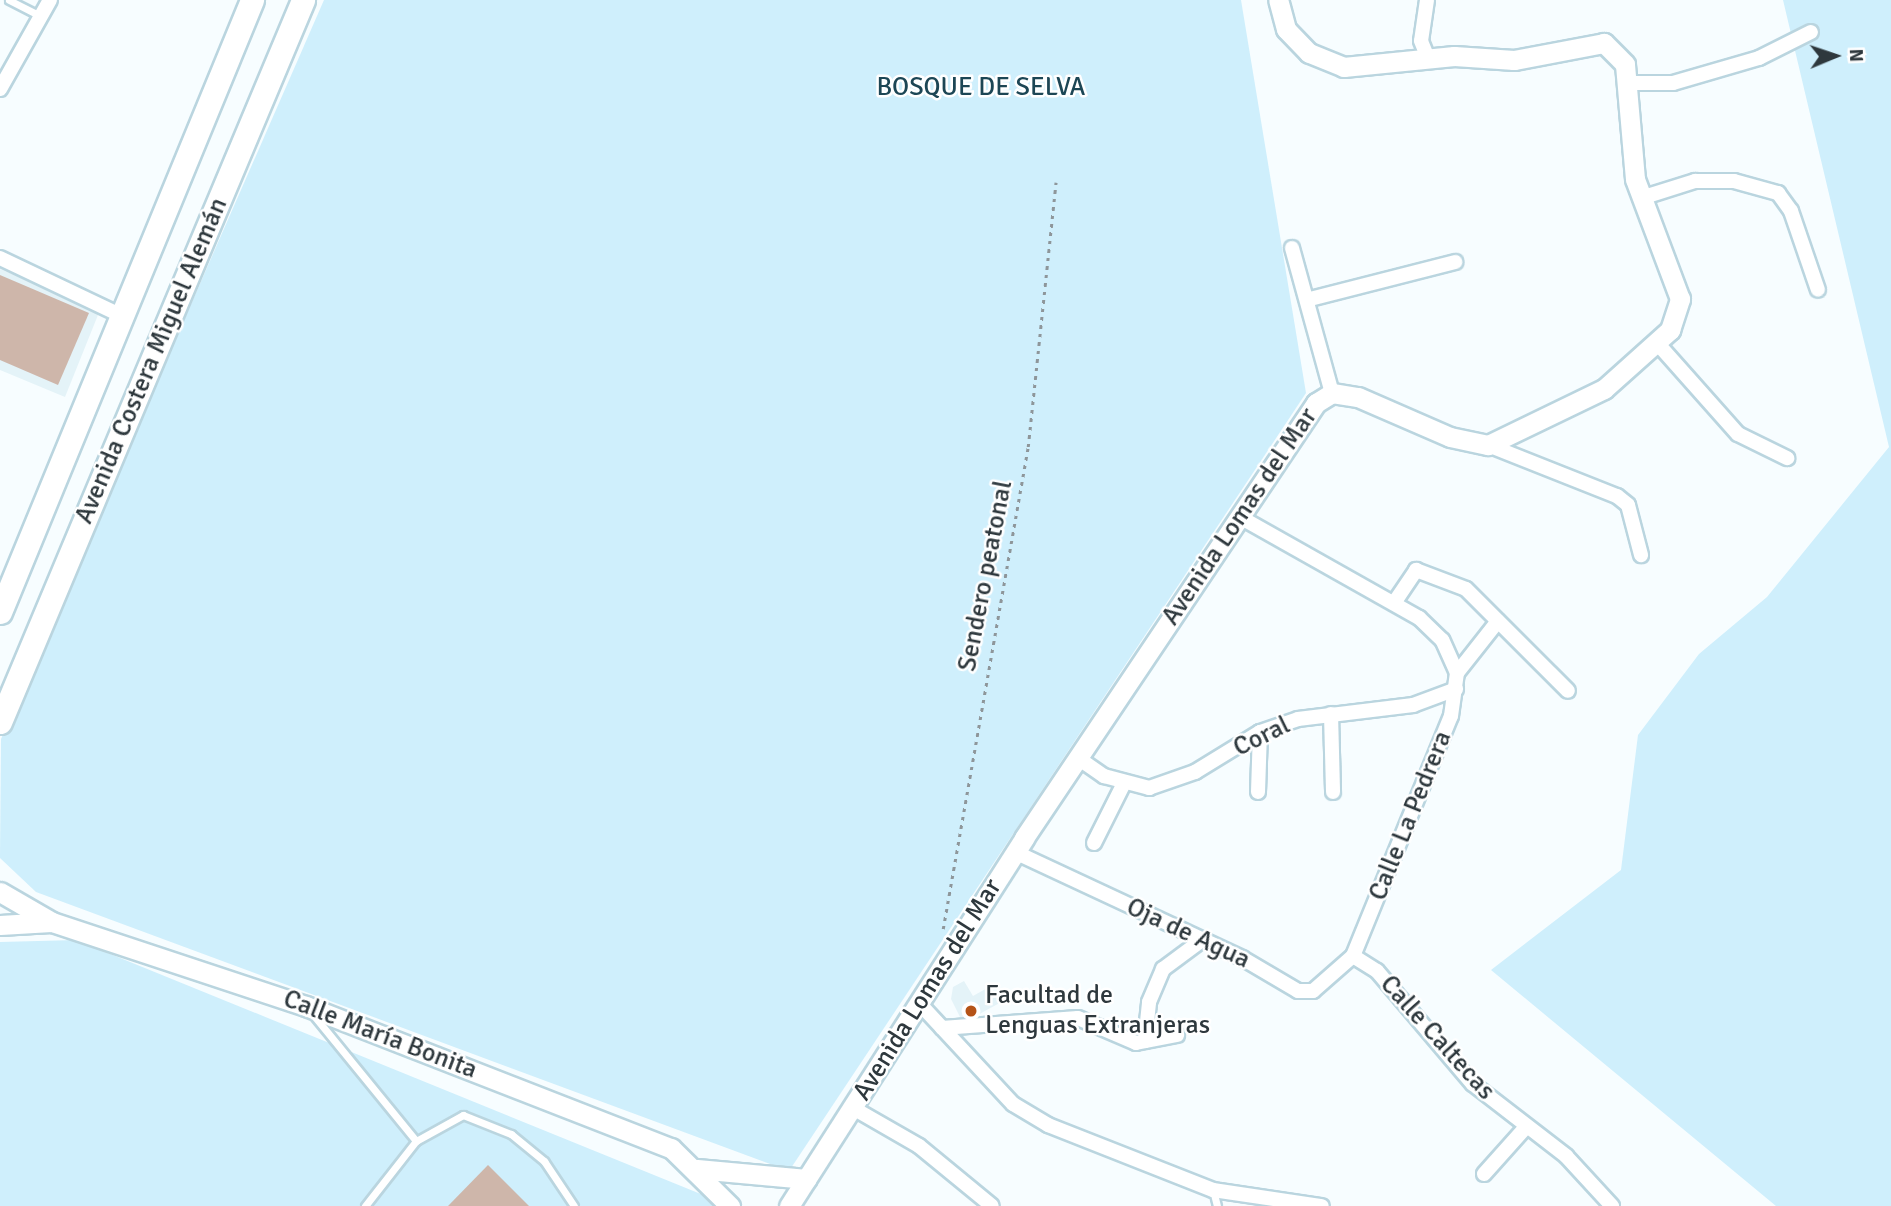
<!DOCTYPE html>
<meta charset="utf-8">
<style>
body{margin:0}
#map{position:relative;width:1891px;height:1206px;overflow:hidden;background:#f7fdff;font-family:Signika,sans-serif}
div>[style]{position:absolute}
[style*='--x']{left:calc(var(--x)*1px);top:calc(var(--y)*1px);width:calc(var(--w)*1px);rotate:calc(var(--a)*1deg)}
.built>*{inset:0;background:#e4f3f8}
.green>*{inset:0;background:#cfeffc}
.building>*{inset:0;background:#ceb6aa}
.path>*{height:2.5px;margin-top:-1.25px;transform-origin:0;background:repeating-linear-gradient(90deg,#8e969a 0 3.5px,transparent 0 8.5px)}
.roads{filter:drop-shadow(2px 0 #bad5df) drop-shadow(-2px 0 #bad5df) drop-shadow(0 2px #bad5df) drop-shadow(0 -2px #bad5df)}
.lane>*{height:7px;margin:-3.5px;padding:0 3.5px;transform-origin:3.5px;border-radius:3.5px;background:#fff}
.street>*{height:14px;margin:-7px;padding:0 7px;transform-origin:7px;border-radius:7px;background:#fff}
.secondary>*{height:19px;margin:-9.5px;padding:0 9.5px;transform-origin:9.5px;border-radius:9.5px;background:#fff}
.primary>*{height:23px;margin:-11.5px;padding:0 11.5px;transform-origin:11.5px;border-radius:11.5px;background:#fff}
.dots>*{width:19px;height:19px;translate:-50% -50%;box-sizing:border-box;border:4px solid #fff;border-radius:50%}
span{translate:-50% -50%;white-space:nowrap;text-align:center;line-height:1.15;-webkit-text-stroke:5px #fff;paint-order:stroke}
.park-label{font-size:26px;color:#1c4655}
.street-label{font-size:26px;color:#2e383d}
.poi-label{font-size:26px;color:#2e383d}
.left{translate:0 -50%;text-align:left}
.north{position:absolute;left:1800px;top:21px;width:70px;height:70px;-webkit-text-stroke:5px #fff;paint-order:stroke;rotate:88deg;font-size:19px;font-weight:700;line-height:28px;text-align:center;color:#2e383d}
.north::after{content:'';display:block;margin:auto;width:24px;height:32px;background:#2e383d;clip-path:polygon(50% 0,100% 100%,50% 72%,0 100%)}
</style>
<div id="map">
<div class="built">
<i style="clip-path:polygon(0 269px,100px 310px,65px 397px,0 370px)"></i>
<i style="clip-path:polygon(964px 981px,973px 996px,996px 983px,1005px 1000px,963px 1023px,951px 999px,953px 987px)"></i>
</div>
<div class="green">
<i style="clip-path:polygon(324px 0,1241px 0,1306px 393px,789px 1171px,36px 892px,0 858px,1px 739px)"></i>
<i style="clip-path:polygon(1783px 0,1891px 0,1891px 1206px,1776px 1206px,1491px 970px,1621px 870px,1638px 735px,1699px 654px,1767px 597px,1889px 447px)"></i>
<i style="clip-path:polygon(76px 940px,718px 1201px,717px 1206px,0 1206px,0 942px)"></i>
</div>
<div class="building">
<i style="clip-path:polygon(0 275px,89px 313px,58px 385px,0 360px)"></i>
<i style="clip-path:polygon(488px 1165px,529px 1206px,448px 1206px)"></i>
</div>
<div class="path">
<i style="--x:943;--y:929;--w:489;--a:-80"></i>
<i style="--x:1028;--y:447;--w:266;--a:-84"></i>
</div>
<div class="roads">
<div class="lane">
<i style="--x:9;--y:0;--w:35;--a:27"></i>
<i style="--x:315;--y:1017;--w:160;--a:50.8"></i>
<i style="--x:1213;--y:1190;--w:16;--a:76"></i>
<i style="--x:365;--y:1206;--w:83;--a:-51.9"></i>
<i style="--x:416;--y:1141;--w:54;--a:-29"></i>
<i style="--x:463;--y:1115;--w:52;--a:21.6"></i>
<i style="--x:511;--y:1134;--w:43;--a:39.3"></i>
<i style="--x:544;--y:1161;--w:54;--a:56.3"></i>
</div>
<div class="street">
<i style="--x:1427;--y:0;--w:41;--a:98.3"></i>
<i style="--x:1421;--y:41;--w:18;--a:68"></i>
<i style="--x:1627;--y:83;--w:46;--a:0"></i>
<i style="--x:1673;--y:83;--w:90;--a:-16.2"></i>
<i style="--x:1759;--y:58;--w:58;--a:-26.6"></i>
<i style="--x:0;--y:89;--w:102;--a:-60.7"></i>
<i style="--x:1641;--y:198;--w:57;--a:-17.5"></i>
<i style="--x:1695;--y:181;--w:39;--a:0"></i>
<i style="--x:1734;--y:181;--w:46;--a:15.3"></i>
<i style="--x:1778;--y:193;--w:22;--a:54"></i>
<i style="--x:1791;--y:211;--w:83;--a:71.1"></i>
<i style="--x:1292;--y:248;--w:150;--a:74.6"></i>
<i style="--x:0;--y:258;--w:137;--a:25.4"></i>
<i style="--x:1310;--y:299;--w:150;--a:-14.3"></i>
<i style="--x:1658;--y:344;--w:120;--a:48.4"></i>
<i style="--x:1738;--y:434;--w:55;--a:26.1"></i>
<i style="--x:1488;--y:445;--w:139;--a:21.6"></i>
<i style="--x:1617;--y:496;--w:14;--a:39"></i>
<i style="--x:1628;--y:505;--w:52;--a:75.4"></i>
<i style="--x:1394;--y:603;--w:40;--a:-56"></i>
<i style="--x:1416;--y:570;--w:53;--a:20.8"></i>
<i style="--x:1466;--y:589;--w:144;--a:45"></i>
<i style="--x:1457;--y:673;--w:66;--a:-51.7"></i>
<i style="--x:1331;--y:714;--w:78;--a:88.5"></i>
<i style="--x:1078;--y:758;--w:32;--a:35"></i>
<i style="--x:1104;--y:776;--w:47;--a:14.9"></i>
<i style="--x:1149;--y:788;--w:49;--a:-19.2"></i>
<i style="--x:1195;--y:772;--w:76;--a:-31.6"></i>
<i style="--x:1260;--y:732;--w:40;--a:-18.9"></i>
<i style="--x:1298;--y:719;--w:116;--a:-6.9"></i>
<i style="--x:1413;--y:705;--w:46;--a:-20.4"></i>
<i style="--x:1258;--y:792;--w:60;--a:-88.1"></i>
<i style="--x:1094;--y:843;--w:67;--a:-63.4"></i>
<i style="--x:1015;--y:852;--w:251;--a:25"></i>
<i style="--x:1242;--y:958;--w:65;--a:30.5"></i>
<i style="--x:1298;--y:991;--w:15;--a:0"></i>
<i style="--x:1313;--y:991;--w:53;--a:-41.2"></i>
<i style="--x:1353;--y:956;--w:259;--a:-67.8"></i>
<i style="--x:1451;--y:716;--w:43;--a:-82.1"></i>
<i style="--x:1457;--y:673;--w:36;--a:-114"></i>
<i style="--x:1442;--y:640;--w:32;--a:-136"></i>
<i style="--x:1419;--y:618;--w:206;--a:-150.6"></i>
<i style="--x:1353;--y:956;--w:28;--a:32"></i>
<i style="--x:1377;--y:971;--w:148;--a:49.7"></i>
<i style="--x:1473;--y:1084;--w:118;--a:37.7"></i>
<i style="--x:1566;--y:1156;--w:68;--a:47.4"></i>
<i style="--x:919;--y:1003;--w:138;--a:47.1"></i>
<i style="--x:1013;--y:1104;--w:41;--a:31"></i>
<i style="--x:1048;--y:1125;--w:177;--a:21.5"></i>
<i style="--x:1213;--y:1190;--w:110;--a:8.4"></i>
<i style="--x:942;--y:1028;--w:136;--a:-4.2"></i>
<i style="--x:1078;--y:1018;--w:63;--a:23.3"></i>
<i style="--x:1136;--y:1043;--w:42;--a:-11"></i>
<i style="--x:1145;--y:1041;--w:39;--a:-84"></i>
<i style="--x:1149;--y:1002;--w:36;--a:-67"></i>
<i style="--x:1163;--y:969;--w:49;--a:-36.6"></i>
<i style="--x:853;--y:1108;--w:76;--a:29.9"></i>
<i style="--x:919;--y:1146;--w:94;--a:39.4"></i>
<i style="--x:1484;--y:1174;--w:63;--a:-48.2"></i>
</div>
<div class="secondary">
<i style="--x:0;--y:892;--w:60;--a:30"></i>
<i style="--x:52;--y:922;--w:268;--a:18.3"></i>
<i style="--x:306;--y:1006;--w:392;--a:21.3"></i>
<i style="--x:671;--y:1148;--w:83;--a:44.5"></i>
<i style="--x:0;--y:925;--w:51;--a:-3.4"></i>
<i style="--x:697;--y:1169;--w:110;--a:5.2"></i>
<i style="--x:789;--y:1206;--w:437;--a:-57.4"></i>
<i style="--x:1024;--y:838;--w:524;--a:-56.13"></i>
<i style="--x:1316;--y:403;--w:19;--a:-32"></i>
<i style="--x:1332;--y:393;--w:26;--a:9"></i>
<i style="--x:1358;--y:397;--w:100;--a:23.5"></i>
<i style="--x:1450;--y:437;--w:39;--a:12"></i>
<i style="--x:1488;--y:445;--w:129;--a:-25.8"></i>
<i style="--x:1604;--y:389;--w:89;--a:-41.8"></i>
<i style="--x:1670;--y:330;--w:33;--a:-72"></i>
<i style="--x:1680;--y:299;--w:128;--a:-110.6"></i>
<i style="--x:1635;--y:179;--w:115;--a:-95"></i>
<i style="--x:1625;--y:64;--w:30;--a:-135"></i>
<i style="--x:1604;--y:43;--w:92;--a:169.3"></i>
<i style="--x:1514;--y:60;--w:60;--a:-176.2"></i>
<i style="--x:1454;--y:56;--w:111;--a:174.3"></i>
<i style="--x:1344;--y:67;--w:38;--a:-158"></i>
<i style="--x:1309;--y:53;--w:33;--a:-134"></i>
<i style="--x:1286;--y:29;--w:30;--a:-105"></i>
</div>
<div class="primary">
<i style="--x:0;--y:612;--w:662;--a:-67.62"></i>
<i style="--x:0;--y:722;--w:783;--a:-67.23"></i>
</div>
</div>
<div class="dots">
<i style="left:971px;top:1011px;background:#b55317"></i>
</div>
<div class="park-label">
<span style="left:981px;top:88px">BOSQUE DE SELVA</span>
</div>
<div class="street-label">
<span style="left:152px;top:361px;rotate:-67deg">Avenida Costera Miguel Alemán</span>
<span style="left:1240px;top:517px;rotate:-56deg">Avenida Lomas del Mar</span>
<span style="left:986px;top:576px;rotate:-79deg">Sendero peatonal</span>
<span style="left:1262px;top:737px;rotate:-26deg">Coral</span>
<span style="left:1411px;top:816px;rotate:-68deg">Calle La Pedrera</span>
<span style="left:1188px;top:934px;rotate:25deg">Oja de Agua</span>
<span style="left:928px;top:990px;rotate:-58deg">Avenida Lomas del Mar</span>
<span style="left:380px;top:1035px;rotate:21deg">Calle María Bonita</span>
<span style="left:1437px;top:1038px;rotate:48deg">Calle Caltecas</span>
</div>
<div class="poi-label">
<span class="left" style="left:985px;top:1011px">Facultad de<br>Lenguas Extranjeras</span>
</div>
<div class="north">N</div>
</div>
